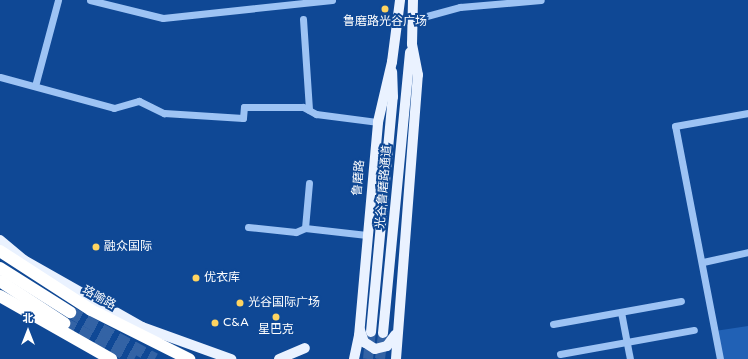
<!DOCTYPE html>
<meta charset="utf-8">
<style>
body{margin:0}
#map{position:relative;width:748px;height:359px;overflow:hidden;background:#0f4895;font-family:"Varela Round","Noto Sans SC",sans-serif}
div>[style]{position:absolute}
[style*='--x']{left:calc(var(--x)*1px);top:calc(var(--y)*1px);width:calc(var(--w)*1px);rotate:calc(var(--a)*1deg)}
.green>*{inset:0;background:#2161b5}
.major-tunnel>*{height:10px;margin-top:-5px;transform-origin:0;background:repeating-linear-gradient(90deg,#3363a5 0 10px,transparent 0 15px)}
.highway-tunnel>*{height:12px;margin-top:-6px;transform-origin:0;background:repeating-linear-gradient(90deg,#3363a5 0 12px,transparent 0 18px)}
.minor>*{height:7px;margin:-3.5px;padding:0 3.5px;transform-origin:3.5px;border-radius:3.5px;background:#9dc3f4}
.major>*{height:10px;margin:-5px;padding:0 5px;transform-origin:5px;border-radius:5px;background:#eaf2ff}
.highway>*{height:12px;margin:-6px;padding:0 6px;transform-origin:6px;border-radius:6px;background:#fff}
.dots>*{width:11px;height:11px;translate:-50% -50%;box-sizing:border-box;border:2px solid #0f4895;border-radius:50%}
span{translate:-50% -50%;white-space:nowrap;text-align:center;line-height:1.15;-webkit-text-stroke:4px #0f4895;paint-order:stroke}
.poi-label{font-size:12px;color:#fff}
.left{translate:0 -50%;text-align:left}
.street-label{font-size:12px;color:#fff}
.north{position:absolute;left:8px;top:311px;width:40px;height:40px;-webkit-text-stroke:3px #0f4895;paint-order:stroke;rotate:0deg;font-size:11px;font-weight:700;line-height:16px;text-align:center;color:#fff}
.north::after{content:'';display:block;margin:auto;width:14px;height:18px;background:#fff;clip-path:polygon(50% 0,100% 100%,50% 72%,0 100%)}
</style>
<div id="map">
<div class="green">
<i style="clip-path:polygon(748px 326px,748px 359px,720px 359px,715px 331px)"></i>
</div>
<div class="major-tunnel">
<i style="--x:368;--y:359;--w:27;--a:-84"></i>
<i style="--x:380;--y:359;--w:26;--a:-83"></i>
</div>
<div class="highway-tunnel">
<i style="--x:70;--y:312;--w:97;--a:28.9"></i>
<i style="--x:64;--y:323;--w:79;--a:27.2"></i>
</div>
<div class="minor">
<i style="--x:90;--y:0;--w:75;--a:13.9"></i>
<i style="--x:163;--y:18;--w:170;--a:-6.1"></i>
<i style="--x:303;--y:19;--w:91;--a:86.2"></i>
<i style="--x:412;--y:20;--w:50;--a:-15.2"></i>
<i style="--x:460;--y:7;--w:81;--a:-4.9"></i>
<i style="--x:0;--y:77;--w:118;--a:15.2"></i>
<i style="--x:114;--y:108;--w:26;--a:-16"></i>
<i style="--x:139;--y:101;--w:28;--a:26"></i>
<i style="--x:164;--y:113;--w:79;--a:3.6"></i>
<i style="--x:243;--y:118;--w:11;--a:-85"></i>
<i style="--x:244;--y:107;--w:59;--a:0"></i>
<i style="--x:303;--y:107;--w:15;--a:28"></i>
<i style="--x:316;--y:114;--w:63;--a:7.4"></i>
<i style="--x:35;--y:86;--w:89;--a:-75"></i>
<i style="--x:309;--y:183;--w:45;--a:95.1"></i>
<i style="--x:305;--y:228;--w:62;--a:6.4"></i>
<i style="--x:248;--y:227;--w:48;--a:5.9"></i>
<i style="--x:296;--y:232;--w:10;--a:-24"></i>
<i style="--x:703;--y:262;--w:46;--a:-12.5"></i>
<i style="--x:621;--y:312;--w:48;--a:79.2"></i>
<i style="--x:553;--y:324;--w:130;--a:-10.2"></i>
<i style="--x:560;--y:354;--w:136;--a:-10.2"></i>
<i style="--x:720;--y:359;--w:237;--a:-100.9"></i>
<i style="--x:675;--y:126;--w:74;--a:-10.1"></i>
</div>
<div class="major">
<i style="--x:0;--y:240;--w:31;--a:40"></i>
<i style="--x:24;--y:260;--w:136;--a:29.6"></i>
<i style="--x:142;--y:327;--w:95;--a:19.8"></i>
<i style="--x:360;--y:330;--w:13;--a:72"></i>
<i style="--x:364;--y:342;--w:13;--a:32"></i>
<i style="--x:375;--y:349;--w:12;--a:-14"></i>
<i style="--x:387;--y:346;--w:14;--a:-54"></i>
<i style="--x:371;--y:332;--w:236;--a:-84.7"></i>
<i style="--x:393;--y:97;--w:25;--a:-92"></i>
<i style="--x:383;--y:333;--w:282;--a:-84.5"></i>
<i style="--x:279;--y:359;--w:28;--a:-23"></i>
<i style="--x:354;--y:359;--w:24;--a:-78"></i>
<i style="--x:359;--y:336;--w:215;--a:-84.9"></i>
<i style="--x:378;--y:122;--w:62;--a:-76.9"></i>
<i style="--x:392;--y:62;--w:63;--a:-82.6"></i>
<i style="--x:396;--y:359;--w:285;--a:-85.6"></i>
<i style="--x:418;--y:75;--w:32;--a:-101"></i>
<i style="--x:412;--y:44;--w:44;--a:-88.7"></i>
</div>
<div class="highway">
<i style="--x:0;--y:251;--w:108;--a:33"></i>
<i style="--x:91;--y:310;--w:110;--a:26.6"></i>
<i style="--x:0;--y:268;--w:83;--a:32.2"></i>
<i style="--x:0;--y:281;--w:77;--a:33.3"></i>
<i style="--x:0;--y:296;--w:128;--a:29.6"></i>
</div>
<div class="dots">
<i style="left:385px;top:9px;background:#ffd460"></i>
<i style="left:96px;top:247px;background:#ffd460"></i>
<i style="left:196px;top:278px;background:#ffd460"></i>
<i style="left:240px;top:303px;background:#ffd460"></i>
<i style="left:276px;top:317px;background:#ffd460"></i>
<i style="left:215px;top:323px;background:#ffd460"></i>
</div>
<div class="poi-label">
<span style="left:385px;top:22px">鲁磨路光谷广场</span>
<span class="left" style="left:104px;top:247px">融众国际</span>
<span class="left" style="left:204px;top:278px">优衣库</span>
<span class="left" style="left:248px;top:303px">光谷国际广场</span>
<span class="left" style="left:223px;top:323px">C&amp;A</span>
<span style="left:276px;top:330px">星巴克</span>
</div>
<div class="street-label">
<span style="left:359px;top:178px;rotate:-85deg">鲁磨路</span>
<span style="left:384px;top:187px;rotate:-85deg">光谷鲁磨路通道</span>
<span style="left:99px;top:298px;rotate:29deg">珞喻路</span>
</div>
<div class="north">北</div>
</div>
